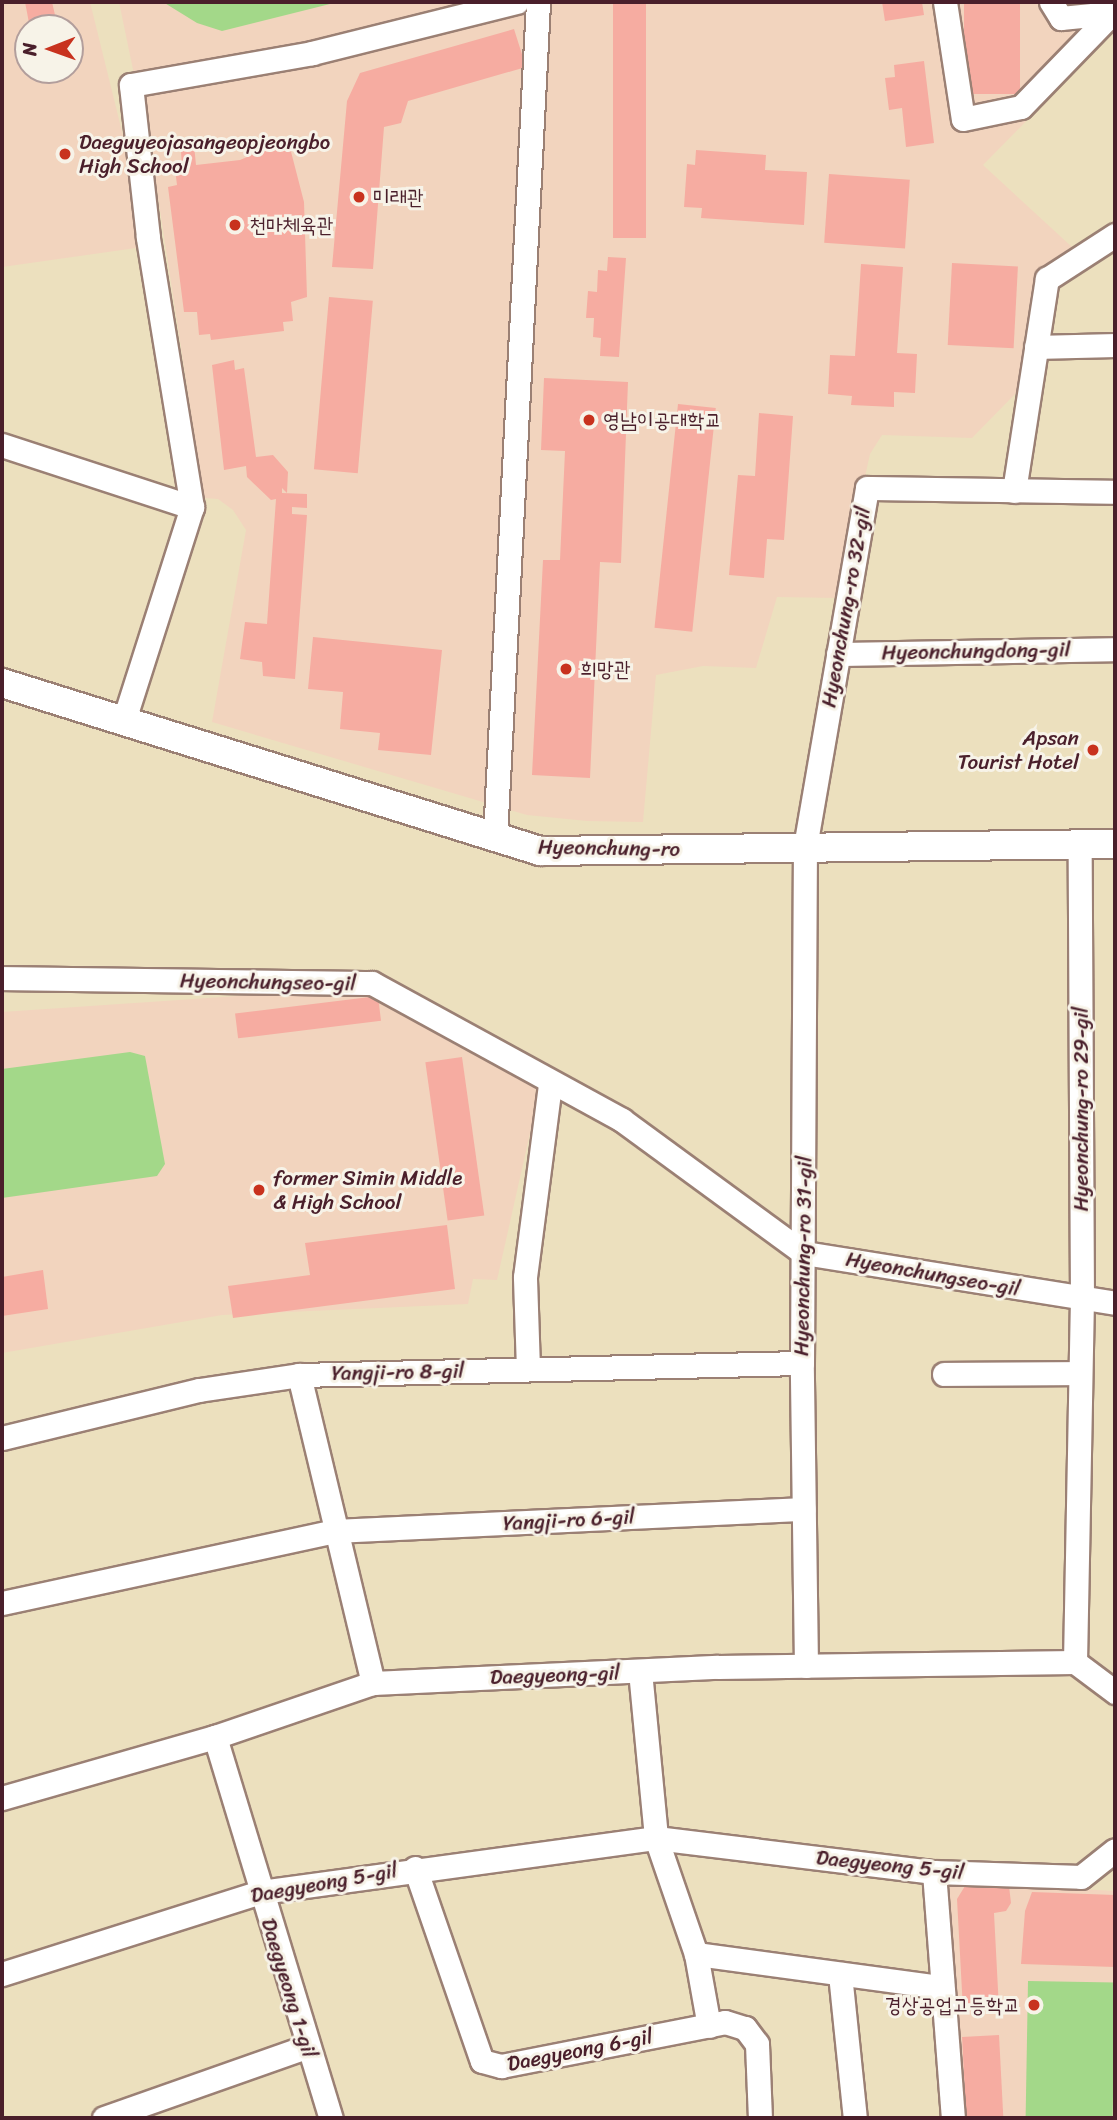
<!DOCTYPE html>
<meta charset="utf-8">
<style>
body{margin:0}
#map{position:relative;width:1117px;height:2120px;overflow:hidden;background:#ece0be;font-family:Sriracha,"Poor Story",sans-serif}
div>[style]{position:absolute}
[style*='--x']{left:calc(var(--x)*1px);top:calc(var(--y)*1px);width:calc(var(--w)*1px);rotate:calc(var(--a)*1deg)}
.built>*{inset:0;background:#f2d4be}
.green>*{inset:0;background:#a3d889;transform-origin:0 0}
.building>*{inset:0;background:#f6aca1;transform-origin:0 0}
.roads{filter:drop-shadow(2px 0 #9b8074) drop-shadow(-2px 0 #9b8074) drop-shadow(0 2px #9b8074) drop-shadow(0 -2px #9b8074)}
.minor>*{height:23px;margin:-11.5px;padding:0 11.5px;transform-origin:11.5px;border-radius:11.5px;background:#fff}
.major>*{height:28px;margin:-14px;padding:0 14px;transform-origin:14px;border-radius:14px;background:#fff}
.dots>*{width:19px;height:19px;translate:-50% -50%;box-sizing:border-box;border:4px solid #f7f3e8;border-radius:50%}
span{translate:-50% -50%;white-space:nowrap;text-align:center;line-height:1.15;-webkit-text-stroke:6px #f7f3e8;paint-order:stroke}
.poi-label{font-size:21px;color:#4a1f2b}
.left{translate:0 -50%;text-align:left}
.right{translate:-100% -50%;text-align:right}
.street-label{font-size:21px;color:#4a1f2b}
.frame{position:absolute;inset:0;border:4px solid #4a1f2b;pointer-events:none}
.north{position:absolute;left:14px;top:14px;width:70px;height:70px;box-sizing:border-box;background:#f7f3e8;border:2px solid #b29e9c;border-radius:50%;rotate:269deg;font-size:19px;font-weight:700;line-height:28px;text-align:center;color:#4a1f2b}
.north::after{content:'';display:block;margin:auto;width:24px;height:32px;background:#c8321e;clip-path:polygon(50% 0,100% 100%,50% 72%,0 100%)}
</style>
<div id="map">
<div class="built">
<i style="clip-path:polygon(evenodd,2px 2px,90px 2px,148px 237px,136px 248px,2px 267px,2px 2px,28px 28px,70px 28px,70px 70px,28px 70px,28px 28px)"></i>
<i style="clip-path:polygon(119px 2px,1115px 2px,1115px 31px,983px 165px,1072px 247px,1039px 269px,1019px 390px,972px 438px,882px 435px,870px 454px,838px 598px,777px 597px,756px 668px,703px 666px,656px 675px,643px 822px,587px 821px,527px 815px,212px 722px,246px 530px,233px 510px,218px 499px,204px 498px,154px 171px)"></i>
<i style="clip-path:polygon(368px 987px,535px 1084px,537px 1102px,497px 1280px,473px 1279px,468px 1304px,222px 1315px,2px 1353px,2px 1012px)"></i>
<i style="clip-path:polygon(953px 1882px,1115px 1891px,1115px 2118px,963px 2118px,944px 1888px)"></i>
</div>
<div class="green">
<i style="clip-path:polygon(163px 2px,338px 2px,222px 31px,197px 23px)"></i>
<i style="clip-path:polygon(130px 1052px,145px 1056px,165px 1164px,157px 1176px,2px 1198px,2px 1069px)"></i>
<i style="left:1028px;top:1981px;width:87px;height:137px;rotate:1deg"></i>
</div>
<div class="building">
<i style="clip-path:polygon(25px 2px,52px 2px,58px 28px,30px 28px)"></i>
<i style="left:613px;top:2px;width:33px;height:236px"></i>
<i style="clip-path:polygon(882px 2px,922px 2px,924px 15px,885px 21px)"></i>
<i style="left:964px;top:2px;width:56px;height:92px"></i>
<i style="clip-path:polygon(1063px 2px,1096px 2px,1096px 4px,1064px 8px)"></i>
<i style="clip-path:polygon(514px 29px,526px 67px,408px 101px,401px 123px,384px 127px,373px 269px,332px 267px,347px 101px,360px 73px)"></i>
<i style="clip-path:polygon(924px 61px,934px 143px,906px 147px,902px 108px,889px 110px,885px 78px,895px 77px,894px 65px)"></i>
<i style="clip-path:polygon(288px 140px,304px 202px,307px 297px,291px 302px,293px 321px,283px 322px,284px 331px,211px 340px,210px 334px,199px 335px,197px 312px,184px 312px,168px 187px,177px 185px,175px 169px,182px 167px,181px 151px,194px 145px,196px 165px,240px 160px)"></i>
<i style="clip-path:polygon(696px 150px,766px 155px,765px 170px,807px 172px,804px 225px,701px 218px,702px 208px,684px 207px,687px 164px,695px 165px)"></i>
<i style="left:829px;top:174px;width:81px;height:69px;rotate:4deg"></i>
<i style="clip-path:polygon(608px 257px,626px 258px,619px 357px,600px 356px,601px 338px,593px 337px,594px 318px,586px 318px,588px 291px,597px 292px,598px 270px,607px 271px)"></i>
<i style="left:952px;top:263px;width:66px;height:82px;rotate:3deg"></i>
<i style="clip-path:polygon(861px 264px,903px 267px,897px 353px,917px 354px,915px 393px,894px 392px,894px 407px,851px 405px,852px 396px,828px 394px,830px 355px,855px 356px)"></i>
<i style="left:329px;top:297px;width:44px;height:173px;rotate:5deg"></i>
<i style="clip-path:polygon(234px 360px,235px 370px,244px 368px,256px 457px,273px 455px,288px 472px,287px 493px,282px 488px,282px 493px,307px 494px,307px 508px,292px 507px,292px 514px,307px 515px,295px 679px,263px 676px,262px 662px,240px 659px,245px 622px,267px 624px,276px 499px,271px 500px,247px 477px,246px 466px,224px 470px,212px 365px)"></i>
<i style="clip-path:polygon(544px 378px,628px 382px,621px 563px,600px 562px,590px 778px,532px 775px,543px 560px,560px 560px,565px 451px,541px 450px)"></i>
<i style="left:678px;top:404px;width:38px;height:225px;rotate:6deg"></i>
<i style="clip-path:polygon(759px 413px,793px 416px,784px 540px,767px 539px,764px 578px,729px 575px,738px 475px,755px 476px)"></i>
<i style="clip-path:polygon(313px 637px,442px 650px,431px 755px,378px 750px,380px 733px,340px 729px,343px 692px,308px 689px)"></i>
<i style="left:378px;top:996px;width:25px;height:144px;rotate:83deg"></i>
<i style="left:462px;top:1057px;width:160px;height:37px;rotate:82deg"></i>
<i style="clip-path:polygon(447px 1225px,455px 1289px,233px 1318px,228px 1286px,310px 1275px,305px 1243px)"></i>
<i style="clip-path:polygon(43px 1270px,48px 1309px,2px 1316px,2px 1277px)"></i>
<i style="clip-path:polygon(965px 1886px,1009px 1886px,1011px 1903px,1006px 1911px,994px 1913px,999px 2009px,963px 2010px,957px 1899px)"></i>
<i style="clip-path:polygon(1032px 1892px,1115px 1895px,1115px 1967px,1021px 1964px,1025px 1911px)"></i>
<i style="left:999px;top:2035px;width:83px;height:37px;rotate:87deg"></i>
</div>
<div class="roads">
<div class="minor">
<i style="--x:945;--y:2;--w:118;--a:81.3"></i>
<i style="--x:963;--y:119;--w:59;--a:-11.7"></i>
<i style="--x:1021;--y:107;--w:131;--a:-45.9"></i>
<i style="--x:1112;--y:13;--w:11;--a:-95"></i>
<i style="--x:1051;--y:2;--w:19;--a:58"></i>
<i style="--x:1061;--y:18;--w:51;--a:-5.6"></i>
<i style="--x:1036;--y:347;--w:79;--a:-1.5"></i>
<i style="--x:2;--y:445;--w:200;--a:18.1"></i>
<i style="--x:1014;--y:491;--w:215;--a:-81.2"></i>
<i style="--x:1047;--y:279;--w:81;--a:-32.9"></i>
<i style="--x:838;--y:654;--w:277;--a:-1"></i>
<i style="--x:124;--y:720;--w:224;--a:-72.3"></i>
<i style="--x:192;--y:507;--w:274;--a:-99.3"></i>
<i style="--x:148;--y:237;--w:153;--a:-96.4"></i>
<i style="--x:131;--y:85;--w:184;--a:-10"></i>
<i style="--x:312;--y:53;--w:211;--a:-14"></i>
<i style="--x:495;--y:837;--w:836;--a:-87.05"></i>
<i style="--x:2;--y:978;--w:370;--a:0.8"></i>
<i style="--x:372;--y:983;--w:285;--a:28.7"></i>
<i style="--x:622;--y:1120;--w:225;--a:36.2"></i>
<i style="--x:804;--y:1253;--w:315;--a:9.1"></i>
<i style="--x:528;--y:1369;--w:92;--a:-91.9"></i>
<i style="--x:525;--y:1277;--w:195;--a:-82.6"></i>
<i style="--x:944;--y:1374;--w:136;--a:-0.4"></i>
<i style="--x:299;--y:1375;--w:317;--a:76.5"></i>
<i style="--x:2;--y:1438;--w:203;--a:-13.7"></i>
<i style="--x:199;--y:1390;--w:101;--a:-8.5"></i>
<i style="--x:299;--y:1375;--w:503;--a:-1.37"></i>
<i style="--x:2;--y:1603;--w:341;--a:-12.2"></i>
<i style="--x:335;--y:1531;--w:469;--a:-2.7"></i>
<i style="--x:1075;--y:1662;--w:362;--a:-88.9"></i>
<i style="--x:1082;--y:1300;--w:456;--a:-90.3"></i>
<i style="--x:806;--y:1666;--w:303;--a:-90.8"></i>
<i style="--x:802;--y:1363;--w:516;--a:-89.67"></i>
<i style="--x:805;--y:847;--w:364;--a:-80.2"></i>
<i style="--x:867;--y:488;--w:248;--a:0.9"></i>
<i style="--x:640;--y:1671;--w:168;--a:84.5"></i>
<i style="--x:656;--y:1838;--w:123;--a:71"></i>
<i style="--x:696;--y:1954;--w:73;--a:79.8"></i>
<i style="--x:215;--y:1737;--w:398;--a:73.1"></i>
<i style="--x:2;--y:1798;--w:222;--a:-16"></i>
<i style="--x:215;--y:1737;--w:167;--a:-18.9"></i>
<i style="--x:373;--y:1683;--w:345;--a:-2.7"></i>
<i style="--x:718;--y:1667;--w:357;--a:-0.8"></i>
<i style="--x:1075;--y:1662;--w:50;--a:36.9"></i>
<i style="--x:415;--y:1868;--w:204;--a:70.9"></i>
<i style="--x:482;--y:2061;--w:20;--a:15"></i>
<i style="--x:501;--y:2066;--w:228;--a:-11.1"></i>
<i style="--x:725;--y:2022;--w:21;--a:17"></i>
<i style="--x:745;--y:2028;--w:20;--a:53"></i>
<i style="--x:757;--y:2044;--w:74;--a:87.7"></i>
<i style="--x:934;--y:1872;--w:247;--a:85.6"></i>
<i style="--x:696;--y:1954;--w:247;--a:7.7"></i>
<i style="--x:2;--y:1974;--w:272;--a:-17.6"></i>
<i style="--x:261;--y:1892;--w:399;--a:-7.8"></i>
<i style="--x:656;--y:1838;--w:280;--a:7"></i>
<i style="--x:934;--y:1872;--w:147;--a:1.9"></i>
<i style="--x:1081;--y:1877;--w:43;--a:-38.5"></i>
<i style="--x:840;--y:1974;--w:145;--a:84.1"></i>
<i style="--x:104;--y:2118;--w:214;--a:-19.4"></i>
</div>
<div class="major">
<i style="--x:2;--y:683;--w:564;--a:17.34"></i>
<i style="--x:540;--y:851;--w:575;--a:-0.7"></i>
</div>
</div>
<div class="dots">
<i style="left:65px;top:154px;background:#c8321e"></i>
<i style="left:359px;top:197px;background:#c8321e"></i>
<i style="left:235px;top:225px;background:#c8321e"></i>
<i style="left:589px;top:420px;background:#c8321e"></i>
<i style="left:566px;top:669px;background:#c8321e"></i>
<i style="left:1093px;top:750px;background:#c8321e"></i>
<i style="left:259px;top:1190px;background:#c8321e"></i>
<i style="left:1034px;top:2005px;background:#c8321e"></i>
</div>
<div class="poi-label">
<span class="left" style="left:79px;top:154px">Daeguyeojasangeopjeongbo<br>High School</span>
<span class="left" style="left:373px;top:197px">미래관</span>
<span class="left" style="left:249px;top:225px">천마체육관</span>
<span class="left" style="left:603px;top:420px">영남이공대학교</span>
<span class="left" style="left:580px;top:669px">희망관</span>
<span class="right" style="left:1079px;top:750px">Apsan<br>Tourist Hotel</span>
<span class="left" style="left:273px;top:1190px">former Simin Middle<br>&amp; High School</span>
<span class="right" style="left:1020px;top:2005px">경상공업고등학교</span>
</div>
<div class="street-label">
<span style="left:846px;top:607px;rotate:-80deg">Hyeonchung-ro 32-gil</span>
<span style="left:976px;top:651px;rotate:-1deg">Hyeonchungdong-gil</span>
<span style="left:609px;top:848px;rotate:1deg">Hyeonchung-ro</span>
<span style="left:268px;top:982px;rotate:1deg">Hyeonchungseo-gil</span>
<span style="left:1081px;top:1109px;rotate:-90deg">Hyeonchung-ro 29-gil</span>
<span style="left:803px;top:1256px;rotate:-89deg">Hyeonchung-ro 31-gil</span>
<span style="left:933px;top:1274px;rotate:10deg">Hyeonchungseo-gil</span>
<span style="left:398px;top:1372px;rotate:-1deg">Yangji-ro 8-gil</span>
<span style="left:569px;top:1520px;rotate:-3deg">Yangji-ro 6-gil</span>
<span style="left:555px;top:1675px;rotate:-2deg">Daegyeong-gil</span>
<span style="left:890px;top:1865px;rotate:6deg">Daegyeong 5-gil</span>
<span style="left:324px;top:1883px;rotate:-10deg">Daegyeong 5-gil</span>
<span style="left:289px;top:1988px;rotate:73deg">Daegyeong 1-gil</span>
<span style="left:580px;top:2050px;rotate:-11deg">Daegyeong 6-gil</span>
</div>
<div class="frame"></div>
<div class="north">N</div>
</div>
